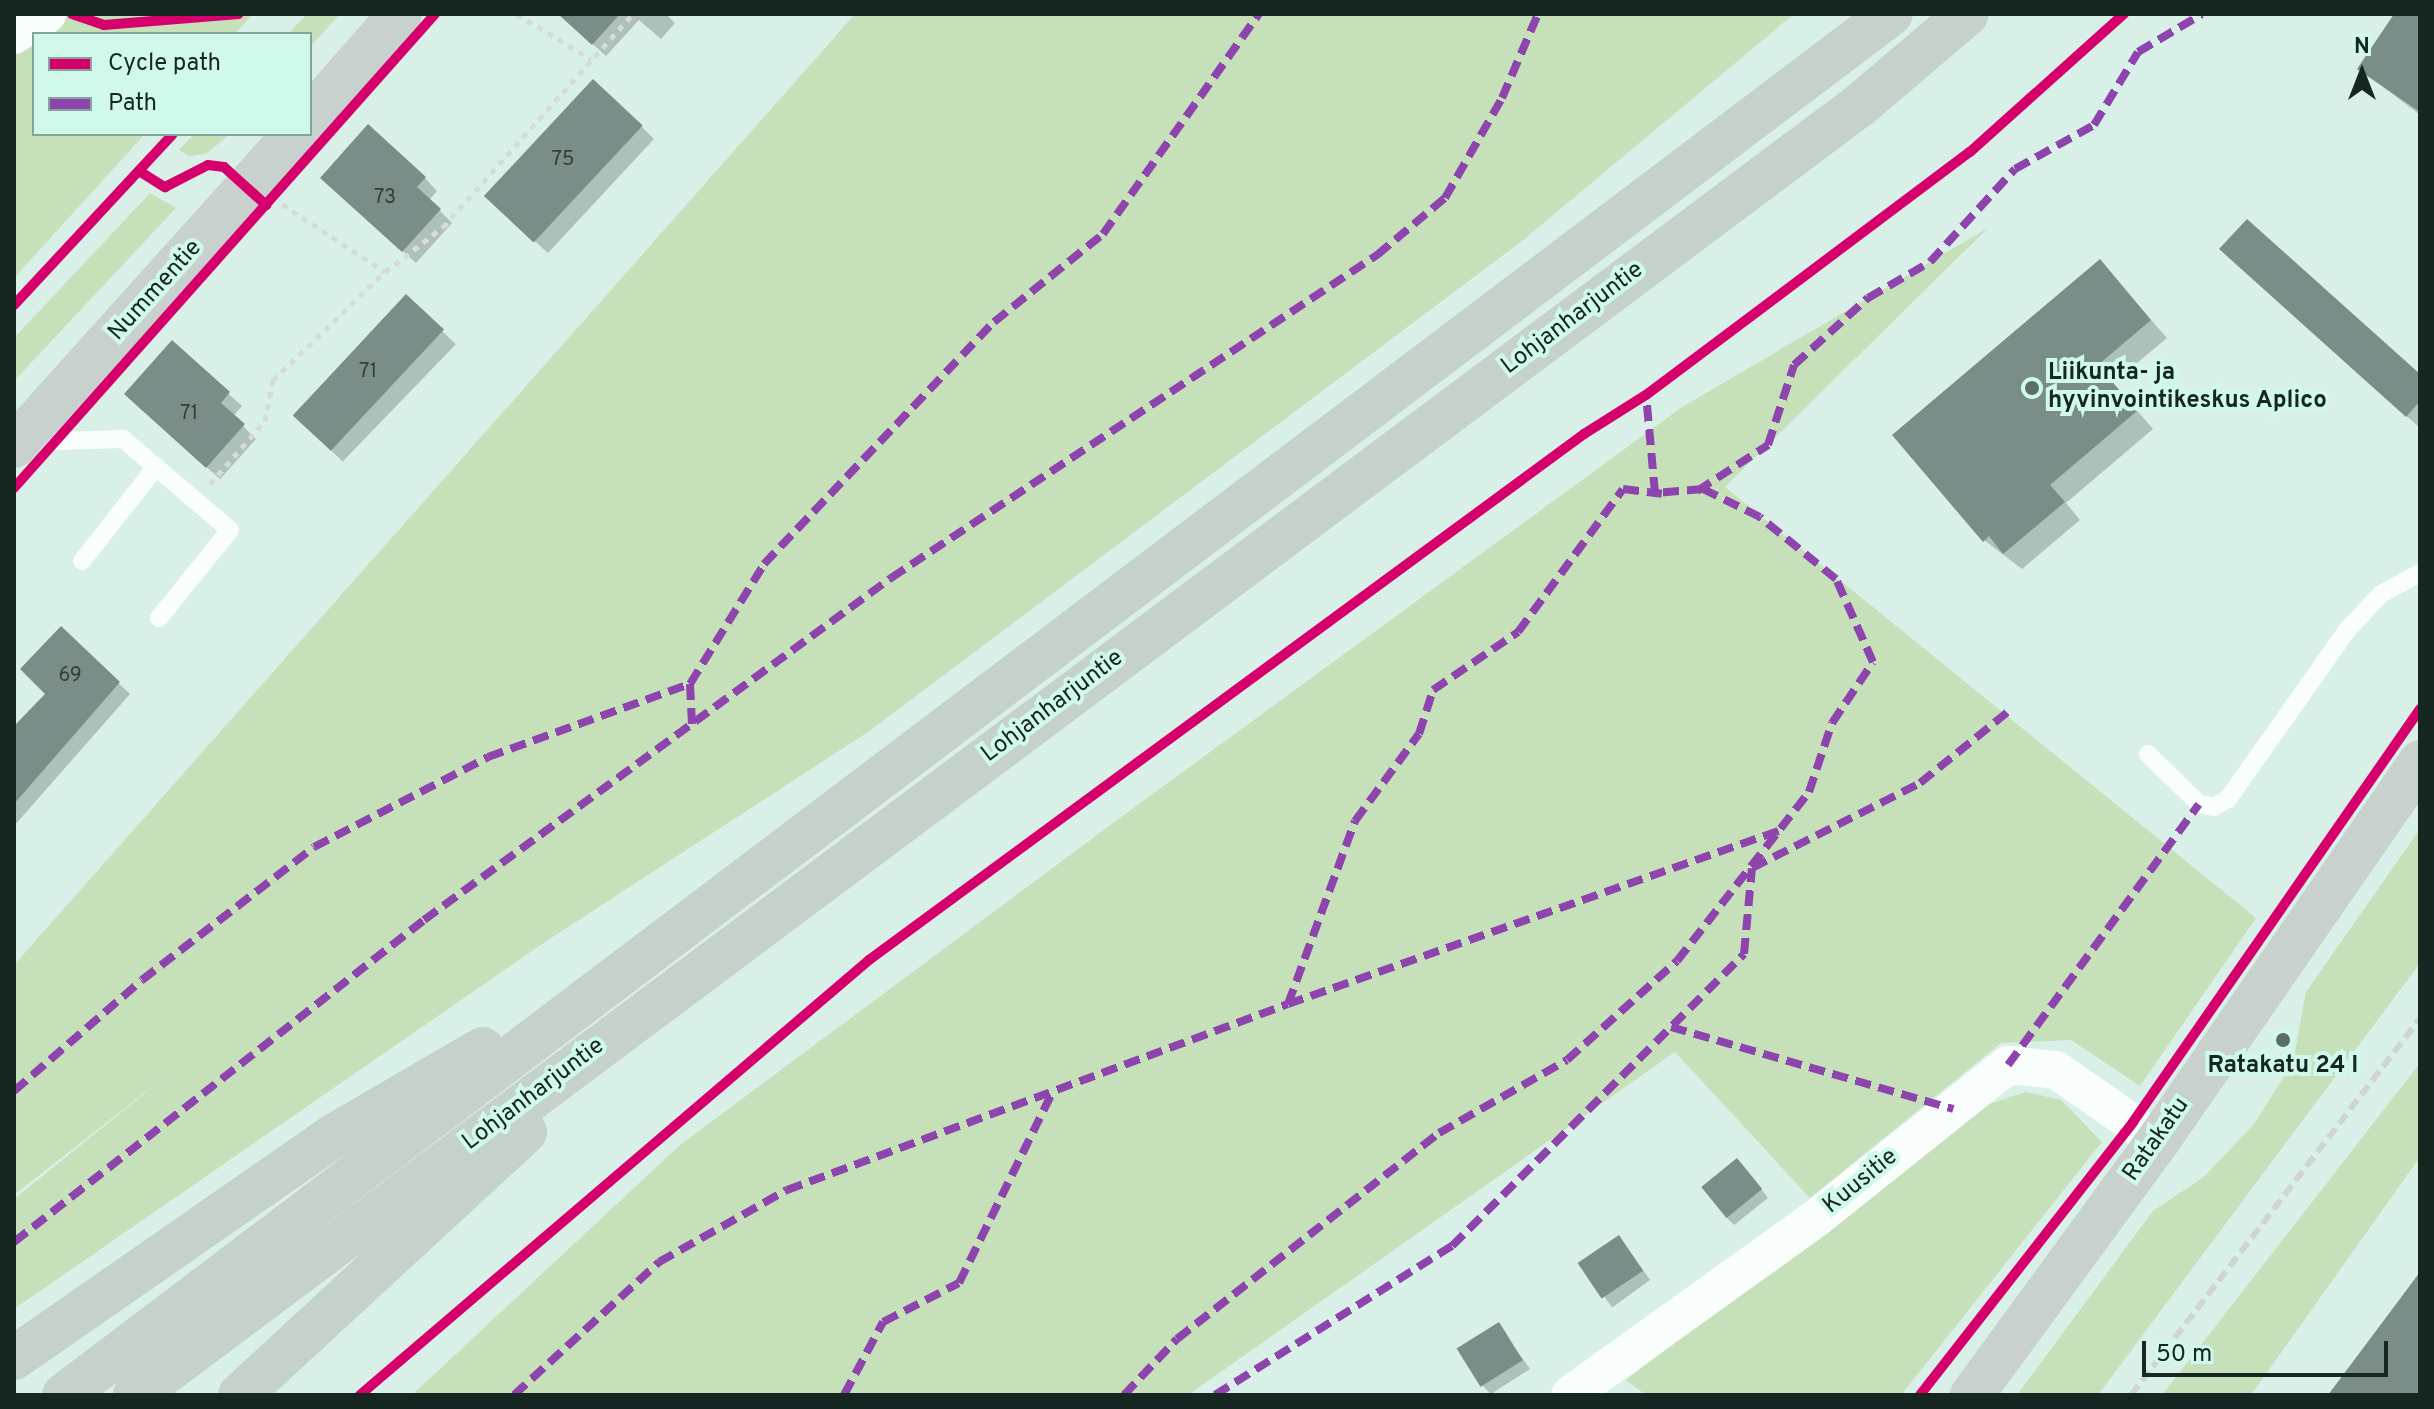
<!DOCTYPE html>
<style>
body{margin:0}
#map{position:relative;width:2434px;height:1409px;overflow:hidden;background:#d9f0e8;font-family:Overpass,sans-serif}
div>[style]{position:absolute}
[style*='--x']{left:calc(var(--x)*1px);top:calc(var(--y)*1px);width:calc(var(--w)*1px);rotate:calc(var(--a)*1deg)}
.green>*{inset:0;background:#c6e0ba}
.shadow>*{inset:0;background:#0003;transform-origin:0 0}
.building>*{inset:0;background:#7a8d89;transform-origin:0 0}
.path>*{height:5px;margin-top:-2.5px;transform-origin:0;background:repeating-linear-gradient(90deg,#d4dbd9 0 6px,transparent 0 12px)}
.lane>*{height:18px;margin:-9px;padding:0 9px;transform-origin:9px;border-radius:9px;background:#f9fdfc}
.street>*{height:38px;margin:-19px;padding:0 19px;transform-origin:19px;border-radius:19px;background:#f9fdfc}
.secondary>*{height:44px;margin:-22px;padding:0 22px;transform-origin:22px;border-radius:22px;background:#c8d1cd}
.highway>*{height:44px;margin:-22px;padding:0 22px;transform-origin:22px;border-radius:22px;background:#c5d2ca}
.rail>*{height:6px;margin-top:-3px;transform-origin:0;background:repeating-linear-gradient(90deg,#cfd5d3 0 12px,transparent 0 18px)}
.quiet>*{height:8px;margin-top:-4px;transform-origin:0;background:repeating-linear-gradient(90deg,#8e44ad 0 16px,transparent 0 24px)}
.cycleway>*{height:10px;margin:-5px;padding:0 5px;transform-origin:5px;border-radius:5px;background:#d6006c}
.dots>*{width:22px;height:22px;translate:-50% -50%;box-sizing:border-box;border:4px solid #d0f9eb;border-radius:50%}
span{translate:-50% -50%;white-space:nowrap;text-align:center;line-height:1.15;-webkit-text-stroke:8px #d0f9eb;paint-order:stroke}
.number-label{font-size:20px;color:#2f403b}
.number-label span{-webkit-text-stroke-width:0}
.street-label{font-size:24px;color:#162621}
.poi-label{font-size:24px;color:#162621;font-weight:700}
.left{translate:0 -50%;text-align:left}
.frame{position:absolute;inset:0;border:16px solid #162621;pointer-events:none}
.legend{position:absolute;left:32px;top:32px;width:280px;height:104px;box-sizing:border-box;background:#d0f9eb;border:2px solid #86a59a;margin:0;padding:10px 14px;list-style:none;font-size:24px;color:#162621}
.legend li{display:flex;align-items:center;gap:16px;height:40px}
.legend b{width:40px;border:2px solid #86a59a}
.north{position:absolute;left:2322px;top:32px;width:80px;height:80px;-webkit-text-stroke:6px #d0f9eb;paint-order:stroke;rotate:0deg;font-size:22px;font-weight:700;line-height:32px;text-align:center;color:#162621}
.north::after{content:'';display:block;margin:auto;width:28px;height:36px;background:#162621;clip-path:polygon(50% 0,100% 100%,50% 72%,0 100%)}
.scale{position:absolute;left:2142px;top:1341px;width:246px;height:36px;box-sizing:border-box;border:4px solid #162621;border-top:0;padding-left:10px;font-size:24px;line-height:28px;white-space:nowrap;color:#162621;-webkit-text-stroke:6px #d0f9eb;paint-order:stroke}
</style>
<div id="map">
<div class="green">
<i style="clip-path:polygon(70px 14px,253px 14px,235px 34px,50px 34px)"></i>
<i style="clip-path:polygon(307px 14px,340px 14px,310px 47px,310px 34px,288px 34px)"></i>
<i style="clip-path:polygon(855px 14px,1794px 14px,1522px 241px,868px 732px,545px 942px,14px 1309px,14px 1199px,170px 1073px,14px 1195px,14px 965px)"></i>
<i style="clip-path:polygon(34px 42px,34px 134px,145px 134px,14px 278px,14px 52px)"></i>
<i style="clip-path:polygon(194px 134px,230px 134px,206px 154px,189px 156px,179px 150px)"></i>
<i style="clip-path:polygon(150px 193px,176px 208px,14px 381px,14px 338px)"></i>
<i style="clip-path:polygon(1988px 228px,1725px 487px,2256px 918px,2140px 1086px,2071px 1040px,2001px 1043px,1810px 1198px,1675px 1052px,1188px 1395px,412px 1395px,680px 1145px,1132px 809px,1682px 407px)"></i>
<i style="clip-path:polygon(2420px 829px,2420px 963px,2098px 1395px,2017px 1395px,2153px 1211px,2204px 1177px,2254px 1124px,2293px 1062px,2306px 992px)"></i>
<i style="clip-path:polygon(2420px 1063px,2420px 1157px,2251px 1395px,2162px 1395px)"></i>
<i style="clip-path:polygon(2026px 1092px,2061px 1100px,2102px 1142px,1901px 1395px,1646px 1395px,1626px 1380px,1986px 1105px)"></i>
</div>
<div class="shadow">
<i style="clip-path:polygon(559px 14px,666px 14px,675px 23px,661px 39px,639px 20px,606px 56px)"></i>
<i style="clip-path:polygon(2397px 14px,2420px 14px,2420px 115px,2360px 69px)"></i>
<i style="clip-path:polygon(641px 126px,654px 139px,548px 253px,499px 209px)"></i>
<i style="clip-path:polygon(425px 178px,437px 191px,429px 200px,452px 223px,416px 263px,335px 190px)"></i>
<i style="clip-path:polygon(2100px 262px,2167px 338px,2113px 383px,2153px 429px,2066px 503px,2080px 520px,2022px 569px,1984px 540px)"></i>
<i style="clip-path:polygon(2235px 262px,2420px 377px,2420px 428px)"></i>
<i style="left:407px;top:297px;width:68px;height:163px;rotate:44deg"></i>
<i style="clip-path:polygon(172px 343px,242px 406px,233px 416px,256px 439px,220px 479px,139px 407px)"></i>
<i style="clip-path:polygon(61px 629px,130px 694px,14px 826px,14px 729px,48px 694px)"></i>
<i style="clip-path:polygon(1746px 1169px,1768px 1198px,1734px 1225px,1726px 1217px)"></i>
<i style="left:1619px;top:1237px;width:53px;height:47px;rotate:54deg"></i>
<i style="clip-path:polygon(1498px 1325px,1530px 1369px,1491px 1394px,1482px 1385px)"></i>
</div>
<div class="building">
<i style="clip-path:polygon(558px 14px,620px 14px,592px 45px)"></i>
<i style="clip-path:polygon(2394px 14px,2420px 14px,2420px 112px,2357px 69px)"></i>
<i style="left:593px;top:79px;width:68px;height:160px;rotate:43deg"></i>
<i style="clip-path:polygon(368px 124px,426px 177px,417px 187px,441px 209px,402px 252px,320px 178px)"></i>
<i style="clip-path:polygon(2247px 219px,2420px 374px,2420px 401px,2406px 417px,2219px 249px)"></i>
<i style="clip-path:polygon(2100px 259px,2151px 320px,2098px 365px,2137px 411px,2050px 485px,2065px 502px,2003px 554px,1989px 536px,1983px 542px,1892px 435px)"></i>
<i style="left:406px;top:294px;width:52px;height:166px;rotate:43deg"></i>
<i style="clip-path:polygon(172px 340px,230px 392px,221px 403px,245px 424px,206px 468px,124px 394px)"></i>
<i style="clip-path:polygon(61px 626px,120px 682px,14px 804px,14px 726px,45px 694px,20px 669px)"></i>
<i style="left:1737px;top:1158px;width:40px;height:46px;rotate:51deg"></i>
<i style="left:1619px;top:1235px;width:43px;height:50px;rotate:56deg"></i>
<i style="clip-path:polygon(2420px 1272px,2420px 1395px,2328px 1395px)"></i>
<i style="left:1499px;top:1322px;width:45px;height:50px;rotate:58deg"></i>
</div>
<div class="path">
<i style="--x:517;--y:14;--w:87;--a:31.3"></i>
<i style="--x:282;--y:204;--w:123;--a:33.4"></i>
<i style="--x:210;--y:484;--w:84;--a:-48.9"></i>
<i style="--x:265;--y:421;--w:42;--a:-79"></i>
<i style="--x:273;--y:380;--w:156;--a:-44"></i>
<i style="--x:385;--y:272;--w:73;--a:-37.8"></i>
<i style="--x:443;--y:227;--w:285;--a:-48.3"></i>
</div>
<div class="lane">
<i style="--x:28;--y:442;--w:95;--a:-1.8"></i>
<i style="--x:123;--y:439;--w:140;--a:40.4"></i>
<i style="--x:230;--y:530;--w:113;--a:128.9"></i>
<i style="--x:82;--y:561;--w:120;--a:-51.8"></i>
<i style="--x:2148;--y:754;--w:71;--a:44.4"></i>
<i style="--x:2199;--y:804;--w:15;--a:11"></i>
<i style="--x:2214;--y:807;--w:16;--a:-30"></i>
<i style="--x:2228;--y:799;--w:208;--a:-54.8"></i>
<i style="--x:2348;--y:629;--w:48;--a:-46.7"></i>
<i style="--x:2381;--y:594;--w:44;--a:-28.3"></i>
</div>
<div class="street">
<i style="--x:14;--y:35;--w:39;--a:-32"></i>
<i style="--x:1570;--y:1395;--w:302;--a:-35.7"></i>
<i style="--x:1815;--y:1219;--w:247;--a:-38.6"></i>
<i style="--x:2008;--y:1065;--w:48;--a:5.9"></i>
<i style="--x:2056;--y:1070;--w:124;--a:34.8"></i>
</div>
<div class="secondary">
<i style="--x:310;--y:117;--w:137;--a:-48.9"></i>
<i style="--x:14;--y:446;--w:420;--a:-48"></i>
<i style="--x:1972;--y:1395;--w:315;--a:-53.8"></i>
<i style="--x:2158;--y:1141;--w:461;--a:-55.3"></i>
</div>
<div class="highway">
<i style="--x:14;--y:1358;--w:391;--a:-34.8"></i>
<i style="--x:335;--y:1135;--w:171;--a:-30.2"></i>
<i style="--x:64;--y:1395;--w:2290;--a:-37.09"></i>
<i style="--x:135;--y:1395;--w:2154;--a:-36.79"></i>
<i style="--x:1860;--y:105;--w:140;--a:-40.4"></i>
<i style="--x:240;--y:1395;--w:388;--a:-42.7"></i>
</div>
<div class="rail">
<i style="--x:2131;--y:1395;--w:475;--a:-52.5"></i>
</div>
<div class="quiet">
<i style="--x:1697;--y:491;--w:85;--a:-32.9"></i>
<i style="--x:1768;--y:445;--w:84;--a:-72"></i>
<i style="--x:1794;--y:365;--w:100;--a:-42.2"></i>
<i style="--x:1868;--y:298;--w:72;--a:-30.1"></i>
<i style="--x:1930;--y:262;--w:126;--a:-47.6"></i>
<i style="--x:2015;--y:169;--w:90;--a:-29.1"></i>
<i style="--x:2094;--y:125;--w:85;--a:-58.9"></i>
<i style="--x:2138;--y:52;--w:74;--a:-30.7"></i>
<i style="--x:692;--y:724;--w:40;--a:-92.9"></i>
<i style="--x:690;--y:684;--w:141;--a:-58.3"></i>
<i style="--x:764;--y:564;--w:334;--a:-46.5"></i>
<i style="--x:994;--y:322;--w:140;--a:-38.9"></i>
<i style="--x:1103;--y:234;--w:270;--a:-54.7"></i>
<i style="--x:1288;--y:1004;--w:195;--a:-69.9"></i>
<i style="--x:1355;--y:821;--w:108;--a:-53.7"></i>
<i style="--x:1419;--y:734;--w:46;--a:-72.3"></i>
<i style="--x:1433;--y:690;--w:103;--a:-34.3"></i>
<i style="--x:1518;--y:632;--w:177;--a:-53.7"></i>
<i style="--x:1623;--y:489;--w:39;--a:7"></i>
<i style="--x:1671;--y:1027;--w:294;--a:16.2"></i>
<i style="--x:2008;--y:1065;--w:323;--a:-53.8"></i>
<i style="--x:14;--y:1091;--w:169;--a:-40.9"></i>
<i style="--x:142;--y:980;--w:217;--a:-37.7"></i>
<i style="--x:314;--y:847;--w:196;--a:-27.3"></i>
<i style="--x:488;--y:757;--w:215;--a:-19.9"></i>
<i style="--x:14;--y:1242;--w:521;--a:-38.14"></i>
<i style="--x:424;--y:920;--w:579;--a:-36.22"></i>
<i style="--x:891;--y:578;--w:584;--a:-33.61"></i>
<i style="--x:1377;--y:255;--w:89;--a:-40"></i>
<i style="--x:1445;--y:198;--w:115;--a:-60.3"></i>
<i style="--x:1502;--y:98;--w:91;--a:-66.8"></i>
<i style="--x:514;--y:1395;--w:197;--a:-42.5"></i>
<i style="--x:659;--y:1262;--w:147;--a:-29.4"></i>
<i style="--x:787;--y:1190;--w:534;--a:-20.37"></i>
<i style="--x:1288;--y:1004;--w:523;--a:-19.44"></i>
<i style="--x:844;--y:1395;--w:83;--a:-61.9"></i>
<i style="--x:883;--y:1322;--w:85;--a:-27.2"></i>
<i style="--x:959;--y:1283;--w:214;--a:-63.9"></i>
<i style="--x:1124;--y:1395;--w:77;--a:-46.6"></i>
<i style="--x:1177;--y:1339;--w:333;--a:-38.2"></i>
<i style="--x:1439;--y:1133;--w:147;--a:-29.7"></i>
<i style="--x:1567;--y:1060;--w:148;--a:-42"></i>
<i style="--x:1677;--y:961;--w:214;--a:-52"></i>
<i style="--x:1809;--y:792;--w:73;--a:-71.6"></i>
<i style="--x:1832;--y:723;--w:73;--a:-56.1"></i>
<i style="--x:1873;--y:662;--w:91;--a:-114"></i>
<i style="--x:1836;--y:579;--w:98;--a:-140.8"></i>
<i style="--x:1760;--y:517;--w:64;--a:-153.8"></i>
<i style="--x:1703;--y:489;--w:48;--a:175.2"></i>
<i style="--x:1655;--y:493;--w:98;--a:-95.2"></i>
<i style="--x:1215;--y:1395;--w:280;--a:-32.2"></i>
<i style="--x:1452;--y:1246;--w:413;--a:-45"></i>
<i style="--x:1744;--y:954;--w:86;--a:-84.7"></i>
<i style="--x:1752;--y:868;--w:188;--a:-26.8"></i>
<i style="--x:1920;--y:783;--w:116;--a:-39"></i>
</div>
<div class="cycleway">
<i style="--x:72;--y:14;--w:34;--a:19"></i>
<i style="--x:104;--y:25;--w:135;--a:-4.7"></i>
<i style="--x:139;--y:171;--w:31;--a:32"></i>
<i style="--x:165;--y:187;--w:48;--a:-27.1"></i>
<i style="--x:208;--y:165;--w:16;--a:7"></i>
<i style="--x:224;--y:167;--w:57;--a:42.1"></i>
<i style="--x:14;--y:305;--w:233;--a:-47.1"></i>
<i style="--x:14;--y:488;--w:634;--a:-48.39"></i>
<i style="--x:360;--y:1395;--w:670;--a:-40.52"></i>
<i style="--x:869;--y:960;--w:888;--a:-36.34"></i>
<i style="--x:1584;--y:434;--w:73;--a:-32.2"></i>
<i style="--x:1646;--y:395;--w:405;--a:-36.9"></i>
<i style="--x:1970;--y:152;--w:207;--a:-41.9"></i>
<i style="--x:1920;--y:1395;--w:346;--a:-52"></i>
<i style="--x:2133;--y:1122;--w:503;--a:-55.2"></i>
</div>
<div class="dots">
<i style="left:2032px;top:388px;background:#5a6d67"></i>
<i style="left:2283px;top:1040px;background:#5a6d67"></i>
</div>
<div class="number-label">
<span style="left:563px;top:160px">75</span>
<span style="left:385px;top:198px">73</span>
<span style="left:368px;top:372px">71</span>
<span style="left:189px;top:414px">71</span>
<span style="left:70px;top:676px">69</span>
</div>
<div class="street-label">
<span style="left:156px;top:291px;rotate:-48deg">Nummentie</span>
<span style="left:1573px;top:319px;rotate:-37deg">Lohjanharjuntie</span>
<span style="left:1053px;top:707px;rotate:-37deg">Lohjanharjuntie</span>
<span style="left:534px;top:1095px;rotate:-37deg">Lohjanharjuntie</span>
<span style="left:2157px;top:1140px;rotate:-55deg">Ratakatu</span>
<span style="left:1861px;top:1182px;rotate:-39deg">Kuusitie</span>
</div>
<div class="poi-label">
<span class="left" style="left:2048px;top:388px">Liikunta- ja<br>hyvinvointikeskus Aplico</span>
<span style="left:2283px;top:1067px">Ratakatu 24 I</span>
</div>
<div class="frame"></div>
<ul class="legend">
<li><b style="height:10px;background:#d6006c"></b>Cycle path</li>
<li><b style="height:10px;background:#8e44ad"></b>Path</li>
</ul>
<div class="north">N</div>
<div class="scale">50 m</div>
</div>
